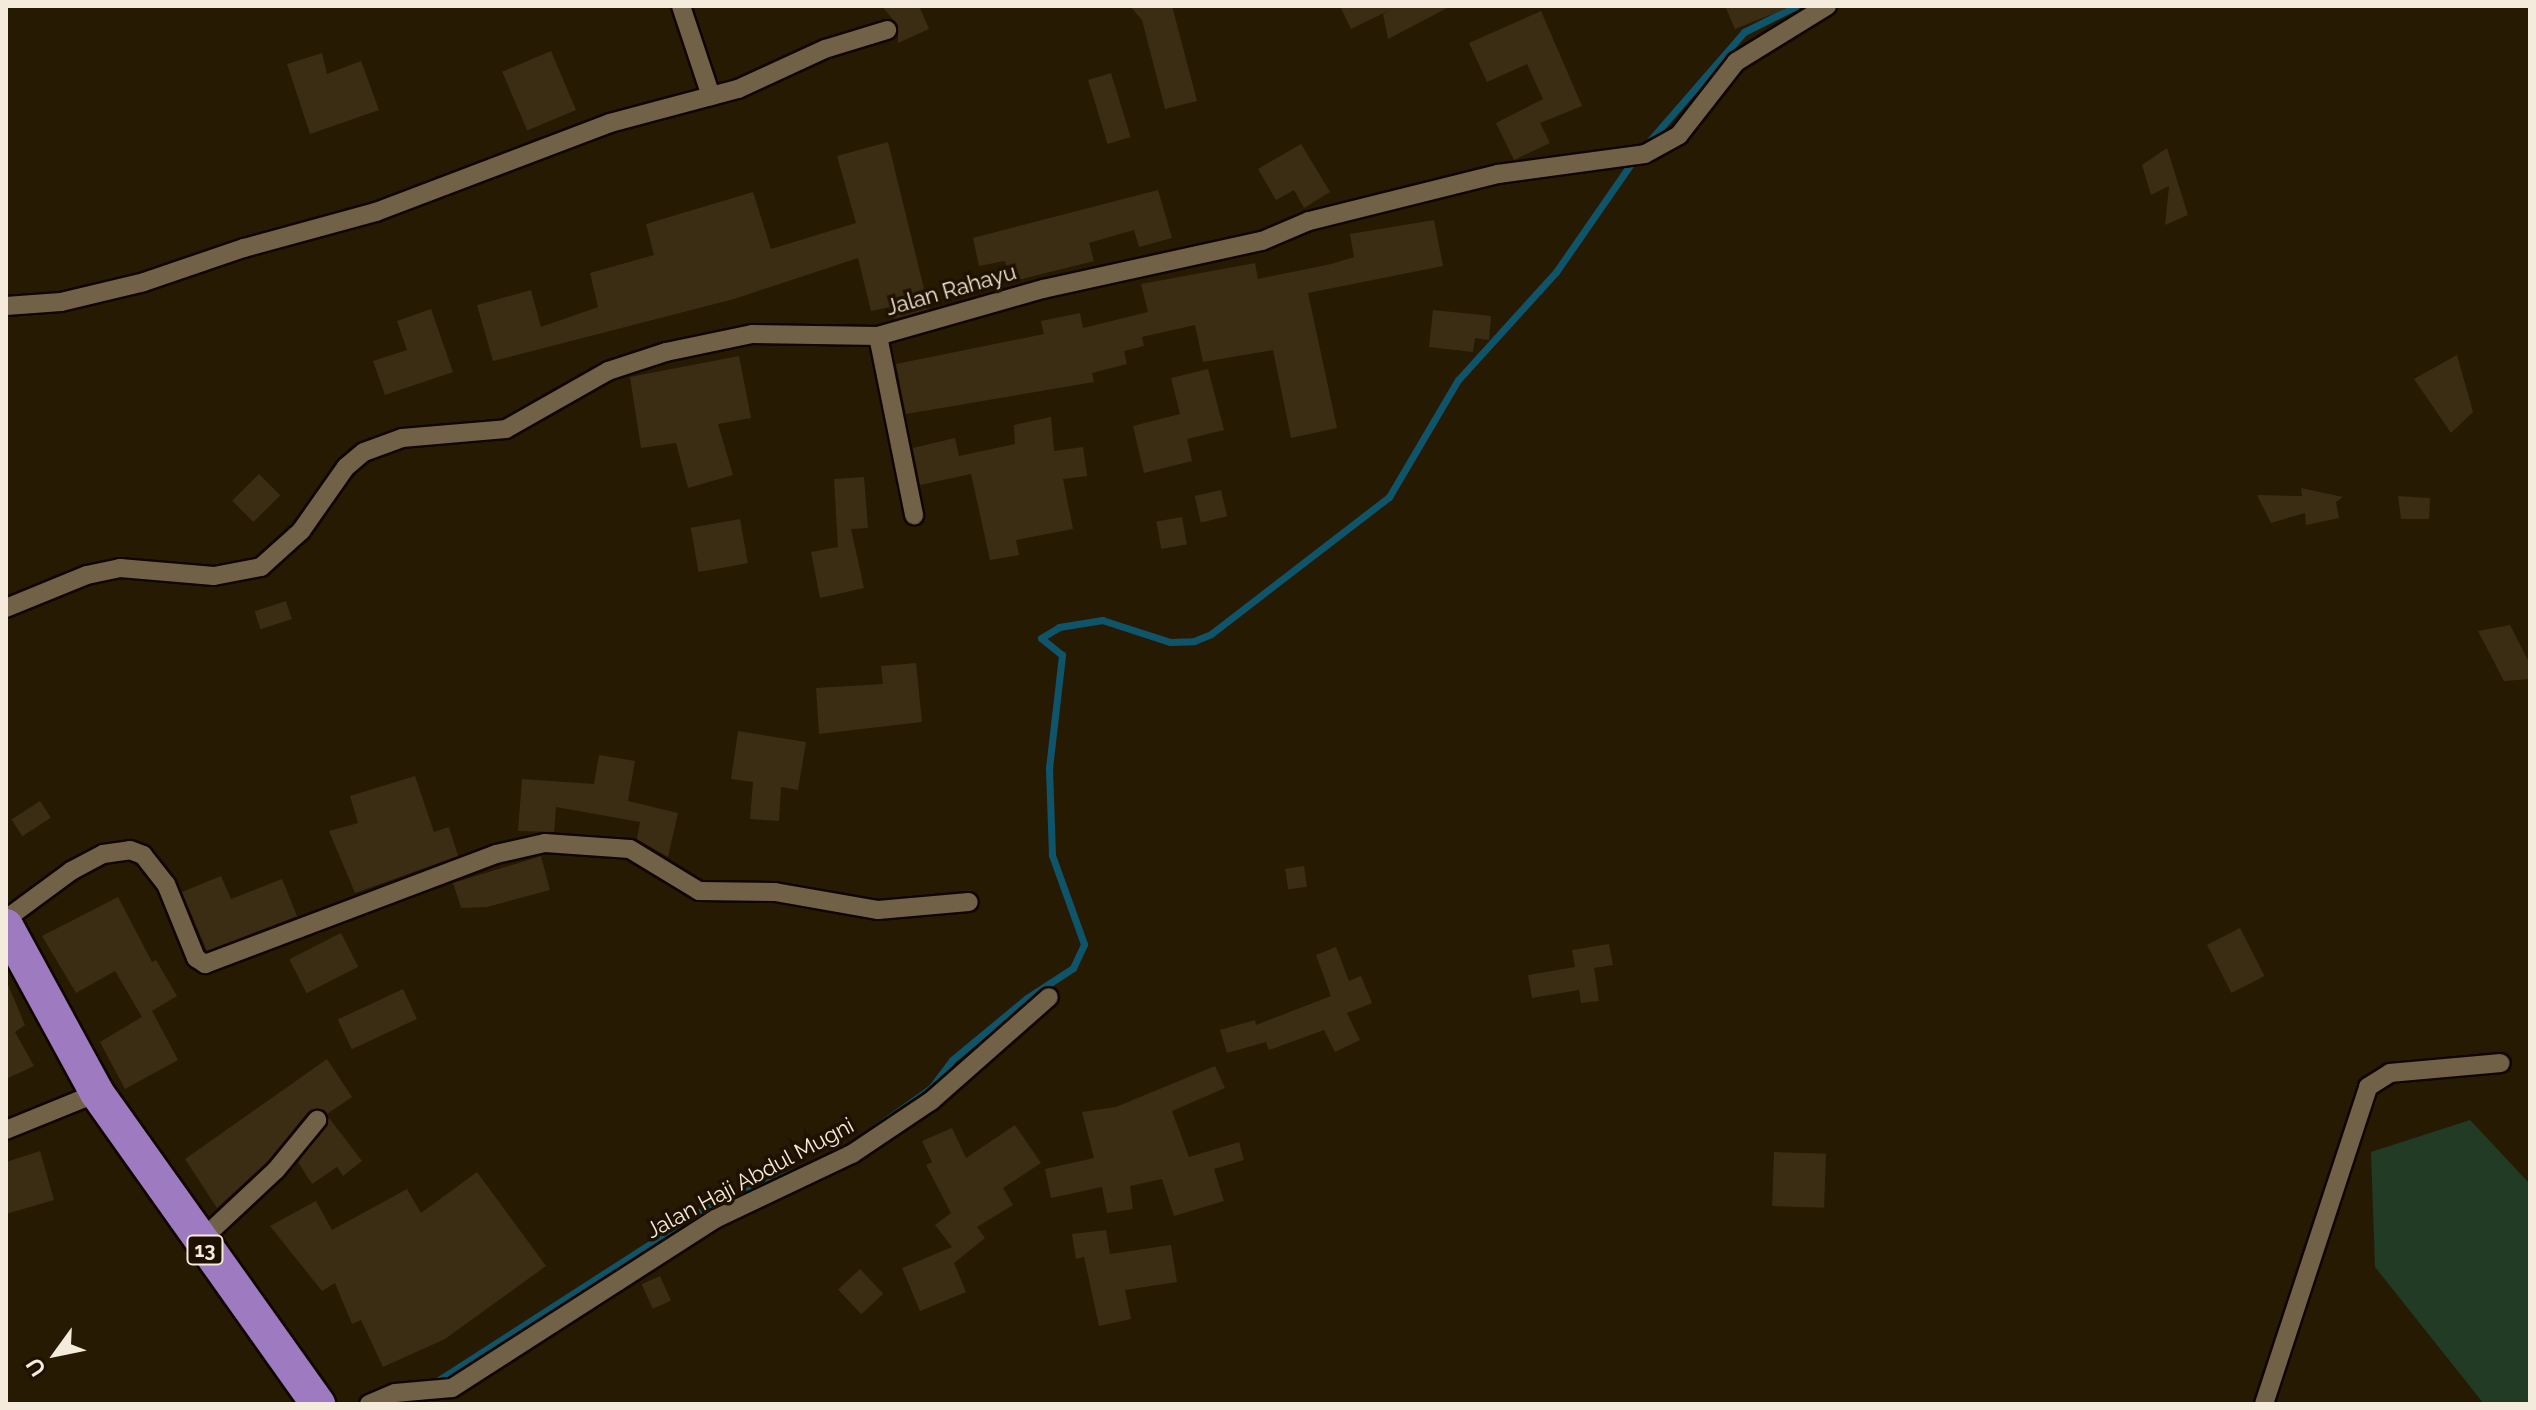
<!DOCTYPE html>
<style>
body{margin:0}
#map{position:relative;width:2536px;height:1410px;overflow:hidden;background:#271a02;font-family:Raleway,sans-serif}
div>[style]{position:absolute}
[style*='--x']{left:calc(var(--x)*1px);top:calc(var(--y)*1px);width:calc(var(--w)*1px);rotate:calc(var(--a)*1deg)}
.green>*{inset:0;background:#223b24}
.stream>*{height:7px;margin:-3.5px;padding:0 3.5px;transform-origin:3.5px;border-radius:3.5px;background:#0e556c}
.building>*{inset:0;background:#3b2d13;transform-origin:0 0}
.roads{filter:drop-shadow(2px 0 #100500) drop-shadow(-2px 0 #100500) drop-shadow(0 2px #100500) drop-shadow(0 -2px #100500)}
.street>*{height:18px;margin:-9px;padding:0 9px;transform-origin:9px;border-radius:9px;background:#716247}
.highway>*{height:34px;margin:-17px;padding:0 17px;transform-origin:17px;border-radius:17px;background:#9e7bc0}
span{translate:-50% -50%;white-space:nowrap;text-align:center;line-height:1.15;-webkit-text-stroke:7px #1e1100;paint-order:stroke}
.shield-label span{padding:2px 6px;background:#1e1100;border:2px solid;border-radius:6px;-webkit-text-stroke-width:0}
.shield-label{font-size:20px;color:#f4ebdc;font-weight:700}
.street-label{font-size:22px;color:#f4ebdc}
.frame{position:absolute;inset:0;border:8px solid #f4ebdc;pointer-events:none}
.north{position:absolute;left:16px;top:1314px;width:80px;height:80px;-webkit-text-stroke:6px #1e1100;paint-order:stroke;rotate:237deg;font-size:22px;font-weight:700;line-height:32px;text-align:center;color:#f4ebdc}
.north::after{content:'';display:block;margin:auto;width:28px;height:36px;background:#f4ebdc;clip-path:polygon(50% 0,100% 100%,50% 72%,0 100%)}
</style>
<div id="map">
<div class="green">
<i style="clip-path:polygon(2470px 1120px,2530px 1184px,2530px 1404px,2484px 1404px,2375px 1267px,2371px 1152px)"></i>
</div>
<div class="stream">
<i style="--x:1645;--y:146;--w:151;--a:-49"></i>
<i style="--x:1744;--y:32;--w:58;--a:-26.6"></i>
<i style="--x:859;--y:1139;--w:88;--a:-35.3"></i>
<i style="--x:931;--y:1088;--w:35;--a:-53"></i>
<i style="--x:952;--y:1060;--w:97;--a:-39.6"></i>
<i style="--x:1027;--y:998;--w:55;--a:-33.1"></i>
<i style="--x:1073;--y:968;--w:26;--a:-65"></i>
<i style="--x:1084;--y:944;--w:95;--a:-109.8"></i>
<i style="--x:1052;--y:855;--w:87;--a:-92"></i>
<i style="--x:1049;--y:768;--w:114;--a:-83.4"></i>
<i style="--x:1062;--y:655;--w:27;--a:-141"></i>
<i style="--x:1041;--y:638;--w:21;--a:-31"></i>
<i style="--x:1059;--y:627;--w:44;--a:-9.2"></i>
<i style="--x:1102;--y:620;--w:71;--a:17.9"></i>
<i style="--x:1170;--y:642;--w:24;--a:-2"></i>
<i style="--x:1194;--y:641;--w:18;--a:-22"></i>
<i style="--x:1211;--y:634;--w:225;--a:-37.6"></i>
<i style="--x:1389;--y:497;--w:136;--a:-59.5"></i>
<i style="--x:1458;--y:380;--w:146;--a:-47.8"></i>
<i style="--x:1556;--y:272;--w:139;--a:-55.3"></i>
<i style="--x:431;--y:1385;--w:328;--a:-32.8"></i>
<i style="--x:707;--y:1207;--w:98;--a:-22.1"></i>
</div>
<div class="building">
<i style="clip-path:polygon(882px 6px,919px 6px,929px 29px,898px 43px,898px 26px)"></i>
<i style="clip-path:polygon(1130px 6px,1172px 6px,1197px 101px,1165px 109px,1142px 20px)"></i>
<i style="clip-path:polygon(1340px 6px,1451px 6px,1388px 39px,1383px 14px,1392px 9px,1351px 29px)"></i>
<i style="clip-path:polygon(1725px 6px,1790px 6px,1790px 7px,1735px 29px)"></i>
<i style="clip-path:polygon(1541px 11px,1582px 106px,1540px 123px,1550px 143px,1514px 160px,1496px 123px,1543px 99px,1527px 64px,1487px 82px,1469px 43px)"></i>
<i style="left:551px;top:51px;width:64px;height:53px;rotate:67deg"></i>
<i style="clip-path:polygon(322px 53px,327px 74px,361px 61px,379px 110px,310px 134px,287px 64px)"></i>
<i style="left:1111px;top:73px;width:67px;height:24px;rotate:73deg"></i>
<i style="clip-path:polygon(888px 142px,929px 309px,894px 319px,890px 307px,871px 311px,858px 258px,734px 299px,493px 361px,477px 305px,531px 290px,541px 327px,598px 307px,590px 273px,654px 255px,646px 224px,753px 192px,771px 249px,856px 223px,837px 156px)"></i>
<i style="clip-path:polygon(1301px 144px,1330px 192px,1304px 208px,1294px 190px,1276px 200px,1258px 169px)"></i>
<i style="clip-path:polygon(2167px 148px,2188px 215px,2165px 225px,2169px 186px,2151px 195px,2142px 165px)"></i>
<i style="clip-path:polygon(1158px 190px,1172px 238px,1139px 247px,1134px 230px,1089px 243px,1094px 261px,1010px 282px,1005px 261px,979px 266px,973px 238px)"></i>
<i style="clip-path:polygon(1434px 220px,1443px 266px,1308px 293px,1337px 428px,1291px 438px,1273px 350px,1203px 362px,1195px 325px,1142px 337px,1144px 346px,1124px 351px,1127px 364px,1092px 373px,1094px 382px,906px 414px,896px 364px,1044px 334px,1041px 321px,1080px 313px,1083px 328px,1148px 312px,1141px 284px,1255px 263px,1258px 279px,1331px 264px,1354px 257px,1350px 234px)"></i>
<i style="clip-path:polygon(431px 309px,453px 372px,385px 395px,373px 361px,407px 350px,397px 321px)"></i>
<i style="clip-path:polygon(1433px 310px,1491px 316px,1489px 340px,1475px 338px,1473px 352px,1429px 347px)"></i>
<i style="clip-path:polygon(2457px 355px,2473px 412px,2451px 433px,2414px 379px)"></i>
<i style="clip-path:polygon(739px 356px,751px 418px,718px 424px,733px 475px,688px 488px,676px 443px,641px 448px,630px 377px)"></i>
<i style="clip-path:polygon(1208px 369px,1224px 430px,1187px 439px,1192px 461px,1144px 473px,1133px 426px,1180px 414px,1171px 378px)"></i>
<i style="clip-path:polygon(1051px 417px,1054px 451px,1083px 447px,1087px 476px,1063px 479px,1073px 529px,1016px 540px,1019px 555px,990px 560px,971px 474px,920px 485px,913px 448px,955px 438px,959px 456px,1015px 444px,1014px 425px)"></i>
<i style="left:259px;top:474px;width:30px;height:38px;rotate:45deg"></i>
<i style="clip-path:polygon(864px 477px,868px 528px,851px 529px,864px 588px,820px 598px,811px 552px,838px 547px,834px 479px)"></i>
<i style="clip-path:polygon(2301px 488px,2343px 497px,2336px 502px,2339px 518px,2306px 525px,2305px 513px,2271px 523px,2257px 495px,2302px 496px)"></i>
<i style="left:1221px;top:490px;width:27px;height:27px;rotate:77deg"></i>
<i style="clip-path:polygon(2398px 496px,2430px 498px,2429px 519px,2401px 519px)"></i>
<i style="left:1182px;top:517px;width:28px;height:26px;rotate:80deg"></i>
<i style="left:740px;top:519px;width:45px;height:50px;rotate:80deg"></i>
<i style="left:286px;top:601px;width:19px;height:33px;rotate:72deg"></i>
<i style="clip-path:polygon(2510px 625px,2530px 664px,2530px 679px,2504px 681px,2478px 631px)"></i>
<i style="clip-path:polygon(916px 663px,922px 722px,819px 734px,816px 688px,883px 684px,881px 666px)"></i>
<i style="clip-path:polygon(738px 731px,806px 742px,798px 790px,781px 787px,779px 821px,750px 819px,753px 782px,731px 779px)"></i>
<i style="clip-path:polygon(599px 755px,635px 761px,628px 801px,678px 813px,668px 857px,637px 839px,640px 822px,556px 807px,554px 832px,518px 831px,522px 779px,594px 784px)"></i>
<i style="clip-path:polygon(415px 776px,434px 832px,449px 827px,458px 856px,355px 893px,329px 831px,358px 823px,350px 796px)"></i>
<i style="left:40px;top:801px;width:20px;height:34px;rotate:57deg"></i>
<i style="clip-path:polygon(541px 856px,550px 890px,487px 907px,461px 908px,453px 883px)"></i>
<i style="left:1304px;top:866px;width:21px;height:19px;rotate:82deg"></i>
<i style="clip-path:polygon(221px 876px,231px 899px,282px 879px,297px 916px,207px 951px,182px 892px)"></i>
<i style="clip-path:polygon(118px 897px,152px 962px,156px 960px,177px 996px,152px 1011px,178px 1060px,125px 1089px,100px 1042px,142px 1017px,115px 971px,76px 993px,42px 936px)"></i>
<i style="left:2240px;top:928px;width:54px;height:37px;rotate:63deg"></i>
<i style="left:341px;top:933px;width:38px;height:58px;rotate:63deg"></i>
<i style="clip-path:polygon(1609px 944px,1613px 965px,1594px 968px,1599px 1001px,1581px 1003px,1579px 990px,1532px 998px,1528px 975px,1575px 967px,1572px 950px)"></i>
<i style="clip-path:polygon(1336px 947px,1349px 981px,1361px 976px,1372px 1003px,1347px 1013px,1360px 1040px,1335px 1052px,1324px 1030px,1269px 1050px,1266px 1042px,1227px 1053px,1220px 1030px,1255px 1020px,1256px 1025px,1331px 996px,1316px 955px)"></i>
<i style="clip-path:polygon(6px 980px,25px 1025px,15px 1032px,34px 1066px,6px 1079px)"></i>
<i style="left:403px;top:989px;width:33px;height:72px;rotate:65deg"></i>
<i style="clip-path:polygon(327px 1059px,352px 1097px,327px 1114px,318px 1108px,308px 1112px,267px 1162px,217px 1208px,185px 1159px)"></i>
<i style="clip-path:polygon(1215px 1066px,1225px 1088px,1172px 1111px,1189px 1157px,1239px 1142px,1244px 1160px,1214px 1169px,1224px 1201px,1174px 1216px,1162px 1179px,1130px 1186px,1133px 1209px,1107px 1213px,1102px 1187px,1051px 1198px,1045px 1169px,1094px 1158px,1082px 1112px,1116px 1107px)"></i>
<i style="clip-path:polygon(329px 1118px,362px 1161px,343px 1176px,337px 1167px,312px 1184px,298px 1162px)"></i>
<i style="clip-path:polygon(1015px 1125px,1041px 1163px,1003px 1188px,1013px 1205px,977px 1227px,985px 1238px,954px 1263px,966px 1292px,920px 1311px,902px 1268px,952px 1247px,935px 1225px,951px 1213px,926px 1165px,932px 1162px,922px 1141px,952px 1128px,966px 1158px)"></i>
<i style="clip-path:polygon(40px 1151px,54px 1200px,6px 1214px,6px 1162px)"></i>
<i style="left:1774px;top:1152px;width:52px;height:54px;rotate:2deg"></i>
<i style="clip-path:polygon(477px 1172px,546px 1266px,445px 1339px,383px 1367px,361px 1320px,352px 1324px,335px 1283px,322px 1291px,270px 1226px,316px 1201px,332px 1230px,407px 1189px,421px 1213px)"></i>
<i style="clip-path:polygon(1106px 1230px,1110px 1254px,1171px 1245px,1177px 1282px,1125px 1290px,1131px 1319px,1099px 1326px,1084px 1257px,1076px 1259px,1072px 1234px)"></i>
<i style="left:860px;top:1269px;width:34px;height:30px;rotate:47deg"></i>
<i style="left:660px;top:1276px;width:27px;height:20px;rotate:66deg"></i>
</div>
<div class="roads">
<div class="street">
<i style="--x:681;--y:6;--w:95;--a:71.6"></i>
<i style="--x:6;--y:306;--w:55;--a:-4.2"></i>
<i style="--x:61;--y:302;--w:85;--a:-13.5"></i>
<i style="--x:144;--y:282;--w:106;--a:-18.8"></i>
<i style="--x:244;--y:248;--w:137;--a:-15.3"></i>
<i style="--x:376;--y:212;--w:250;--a:-20.8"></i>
<i style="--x:610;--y:123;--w:132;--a:-14.9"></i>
<i style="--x:738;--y:89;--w:96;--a:-24.7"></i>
<i style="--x:825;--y:49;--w:65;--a:-17"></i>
<i style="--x:878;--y:336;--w:183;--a:78.6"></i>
<i style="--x:6;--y:608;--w:87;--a:-22.2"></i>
<i style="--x:87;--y:575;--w:34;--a:-12"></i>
<i style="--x:120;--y:568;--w:94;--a:4.9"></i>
<i style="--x:214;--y:576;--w:48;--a:-10.8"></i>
<i style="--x:261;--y:567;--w:54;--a:-42"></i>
<i style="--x:301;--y:531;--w:78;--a:-54.9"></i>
<i style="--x:346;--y:467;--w:23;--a:-40"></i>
<i style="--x:364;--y:452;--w:40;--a:-20.2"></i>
<i style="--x:402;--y:438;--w:104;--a:-4.9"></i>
<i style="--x:506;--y:429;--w:117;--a:-29.6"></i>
<i style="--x:608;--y:371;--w:61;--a:-18.1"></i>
<i style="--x:666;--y:352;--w:88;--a:-11.8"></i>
<i style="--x:752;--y:334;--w:126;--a:0.9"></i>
<i style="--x:878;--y:336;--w:172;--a:-15.9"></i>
<i style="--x:1043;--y:289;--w:224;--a:-12.4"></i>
<i style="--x:1262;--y:241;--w:51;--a:-23.1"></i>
<i style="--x:1309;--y:221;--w:195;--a:-14"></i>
<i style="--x:1498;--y:174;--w:148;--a:-7.7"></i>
<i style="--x:1645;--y:154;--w:39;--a:-29"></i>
<i style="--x:1679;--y:135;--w:93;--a:-52"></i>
<i style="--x:1736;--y:62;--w:107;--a:-31.6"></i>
<i style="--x:6;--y:919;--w:81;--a:-36.4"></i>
<i style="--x:71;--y:871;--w:36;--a:-28"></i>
<i style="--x:103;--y:854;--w:27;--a:-8"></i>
<i style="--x:130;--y:850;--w:14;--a:21"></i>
<i style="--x:143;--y:855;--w:37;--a:52"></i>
<i style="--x:166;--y:884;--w:80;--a:67.9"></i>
<i style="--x:196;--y:958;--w:11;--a:34"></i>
<i style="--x:205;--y:964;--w:311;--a:-20.7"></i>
<i style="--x:496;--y:854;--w:50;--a:-12.7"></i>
<i style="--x:545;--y:843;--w:85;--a:4"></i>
<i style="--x:630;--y:849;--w:81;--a:31.3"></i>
<i style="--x:699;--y:891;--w:76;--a:0.8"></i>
<i style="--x:775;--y:892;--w:105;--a:9.9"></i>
<i style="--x:878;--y:910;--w:91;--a:-5"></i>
<i style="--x:6;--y:1130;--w:98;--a:-22.1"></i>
<i style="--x:199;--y:1242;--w:105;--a:-43.1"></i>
<i style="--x:276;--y:1170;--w:65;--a:-50.6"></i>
<i style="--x:369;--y:1404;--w:28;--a:-23"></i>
<i style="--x:395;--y:1393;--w:57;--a:-5"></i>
<i style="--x:452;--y:1388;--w:313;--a:-32.7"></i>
<i style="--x:715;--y:1219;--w:152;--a:-25.4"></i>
<i style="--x:852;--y:1154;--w:95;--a:-33.9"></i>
<i style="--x:931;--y:1101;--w:157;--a:-41.4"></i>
<i style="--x:2264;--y:1404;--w:334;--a:-71.8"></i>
<i style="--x:2368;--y:1087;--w:26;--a:-32"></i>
<i style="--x:2390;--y:1073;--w:111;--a:-5.1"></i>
</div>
<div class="highway">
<i style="--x:6;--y:926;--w:190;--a:61.4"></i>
<i style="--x:97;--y:1093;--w:382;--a:54.6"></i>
</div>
</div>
<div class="shield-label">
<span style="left:205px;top:1250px">13</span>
</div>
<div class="street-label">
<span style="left:951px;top:290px;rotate:-16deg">Jalan Rahayu</span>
<span style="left:750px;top:1178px;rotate:-28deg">Jalan Haji Abdul Mugni</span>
</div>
<div class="frame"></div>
<div class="north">U</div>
</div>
